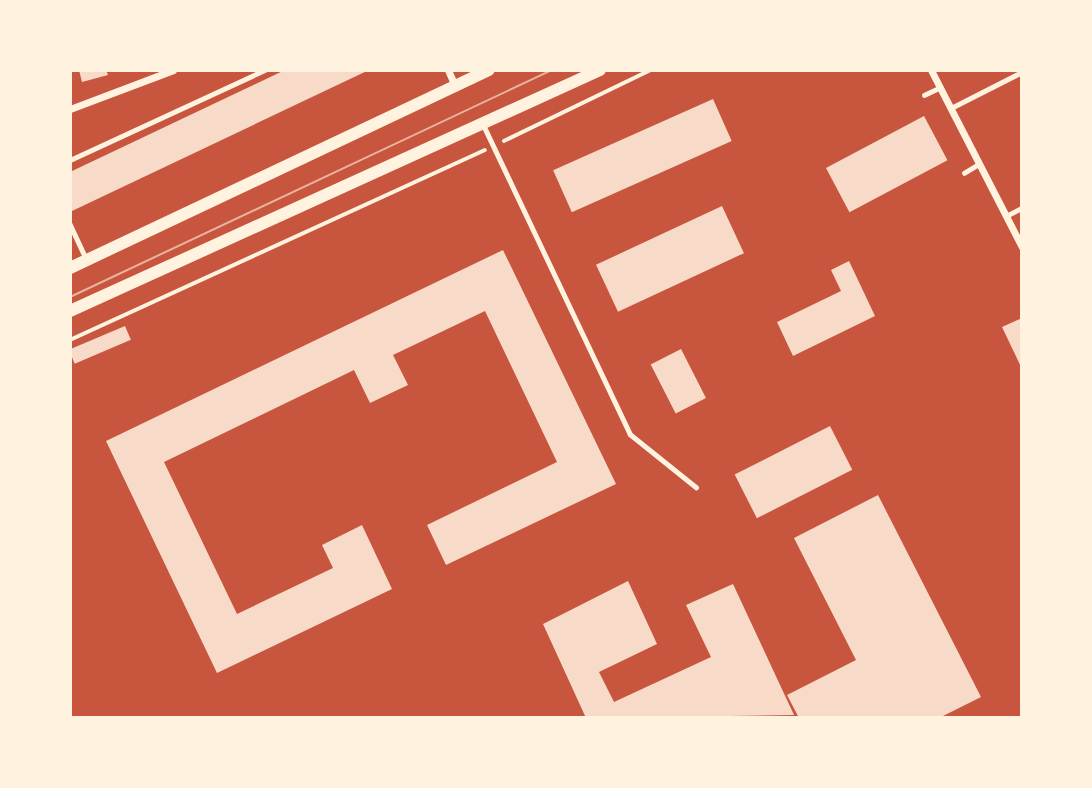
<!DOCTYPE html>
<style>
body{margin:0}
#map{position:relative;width:1092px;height:788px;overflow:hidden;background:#c8553d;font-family:Barlow,sans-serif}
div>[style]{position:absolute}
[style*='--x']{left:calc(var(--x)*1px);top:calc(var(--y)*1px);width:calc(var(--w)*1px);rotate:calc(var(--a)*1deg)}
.building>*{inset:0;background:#f7dbc8;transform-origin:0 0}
.path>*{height:3.5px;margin:-1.75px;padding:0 1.75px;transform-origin:1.75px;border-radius:1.75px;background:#fff3e0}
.service>*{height:4.5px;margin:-2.25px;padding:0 2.25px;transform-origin:2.25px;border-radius:2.25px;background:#fff3e0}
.minor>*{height:7px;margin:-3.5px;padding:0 3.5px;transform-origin:3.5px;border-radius:3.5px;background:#fff3e0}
.secondary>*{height:12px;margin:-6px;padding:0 6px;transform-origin:6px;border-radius:6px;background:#fff3e0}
.tram>*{height:2px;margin:-1px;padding:0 1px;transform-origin:1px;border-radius:1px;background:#e9b49f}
span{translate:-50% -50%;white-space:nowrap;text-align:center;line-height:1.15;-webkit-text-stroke:7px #fff3e0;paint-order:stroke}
.frame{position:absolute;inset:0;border:72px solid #fff3e0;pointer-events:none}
</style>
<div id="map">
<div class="building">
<i style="clip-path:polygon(79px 70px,106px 70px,108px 75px,82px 82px)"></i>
<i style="clip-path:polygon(285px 70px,369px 70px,72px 211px,70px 172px)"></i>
<i style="left:713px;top:99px;width:46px;height:175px;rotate:66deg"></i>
<i style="left:924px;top:116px;width:50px;height:111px;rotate:62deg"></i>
<i style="left:722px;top:206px;width:52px;height:139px;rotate:65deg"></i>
<i style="clip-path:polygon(503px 250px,616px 484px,446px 565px,427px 525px,557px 462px,485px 311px,393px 355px,408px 385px,370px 403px,354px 370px,164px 462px,237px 614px,333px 568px,322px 545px,362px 525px,392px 589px,217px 673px,106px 441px)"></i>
<i style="clip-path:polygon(849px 261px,875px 316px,793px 356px,777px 322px,841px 291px,831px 270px)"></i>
<i style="clip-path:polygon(1022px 318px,1022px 369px,1002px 327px)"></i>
<i style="left:125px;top:326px;width:15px;height:61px;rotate:67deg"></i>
<i style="left:681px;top:349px;width:55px;height:34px;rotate:63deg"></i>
<i style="left:830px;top:426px;width:49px;height:107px;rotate:63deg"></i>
<i style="clip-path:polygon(878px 495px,981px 697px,939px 718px,799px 718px,787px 695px,856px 660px,794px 538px)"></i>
<i style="clip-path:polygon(628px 581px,657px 644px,599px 672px,614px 702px,711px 657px,686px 605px,733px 584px,794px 715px,586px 718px,543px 624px)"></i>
</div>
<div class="path">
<i style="--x:504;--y:141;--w:163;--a:-25.8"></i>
<i style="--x:70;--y:340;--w:456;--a:-24.6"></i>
</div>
<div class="service">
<i style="--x:924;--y:95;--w:17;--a:-25"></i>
<i style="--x:951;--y:108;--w:80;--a:-26.9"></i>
<i style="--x:484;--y:126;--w:341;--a:64.6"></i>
<i style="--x:630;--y:434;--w:85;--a:38.8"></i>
<i style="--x:70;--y:160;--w:215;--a:-24.8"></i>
<i style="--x:964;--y:173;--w:17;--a:-31"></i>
<i style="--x:1006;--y:216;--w:18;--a:-27"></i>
<i style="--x:70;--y:224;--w:38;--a:65"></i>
</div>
<div class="minor">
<i style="--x:448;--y:70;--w:17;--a:66"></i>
<i style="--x:931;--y:70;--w:199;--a:62.8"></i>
<i style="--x:70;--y:109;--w:110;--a:-20.7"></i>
</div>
<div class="secondary">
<i style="--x:70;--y:268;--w:463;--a:-25.3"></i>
<i style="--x:70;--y:311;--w:582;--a:-24.45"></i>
</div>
<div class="tram">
<i style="--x:70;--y:297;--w:533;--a:-25.22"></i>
</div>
<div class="frame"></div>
</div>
